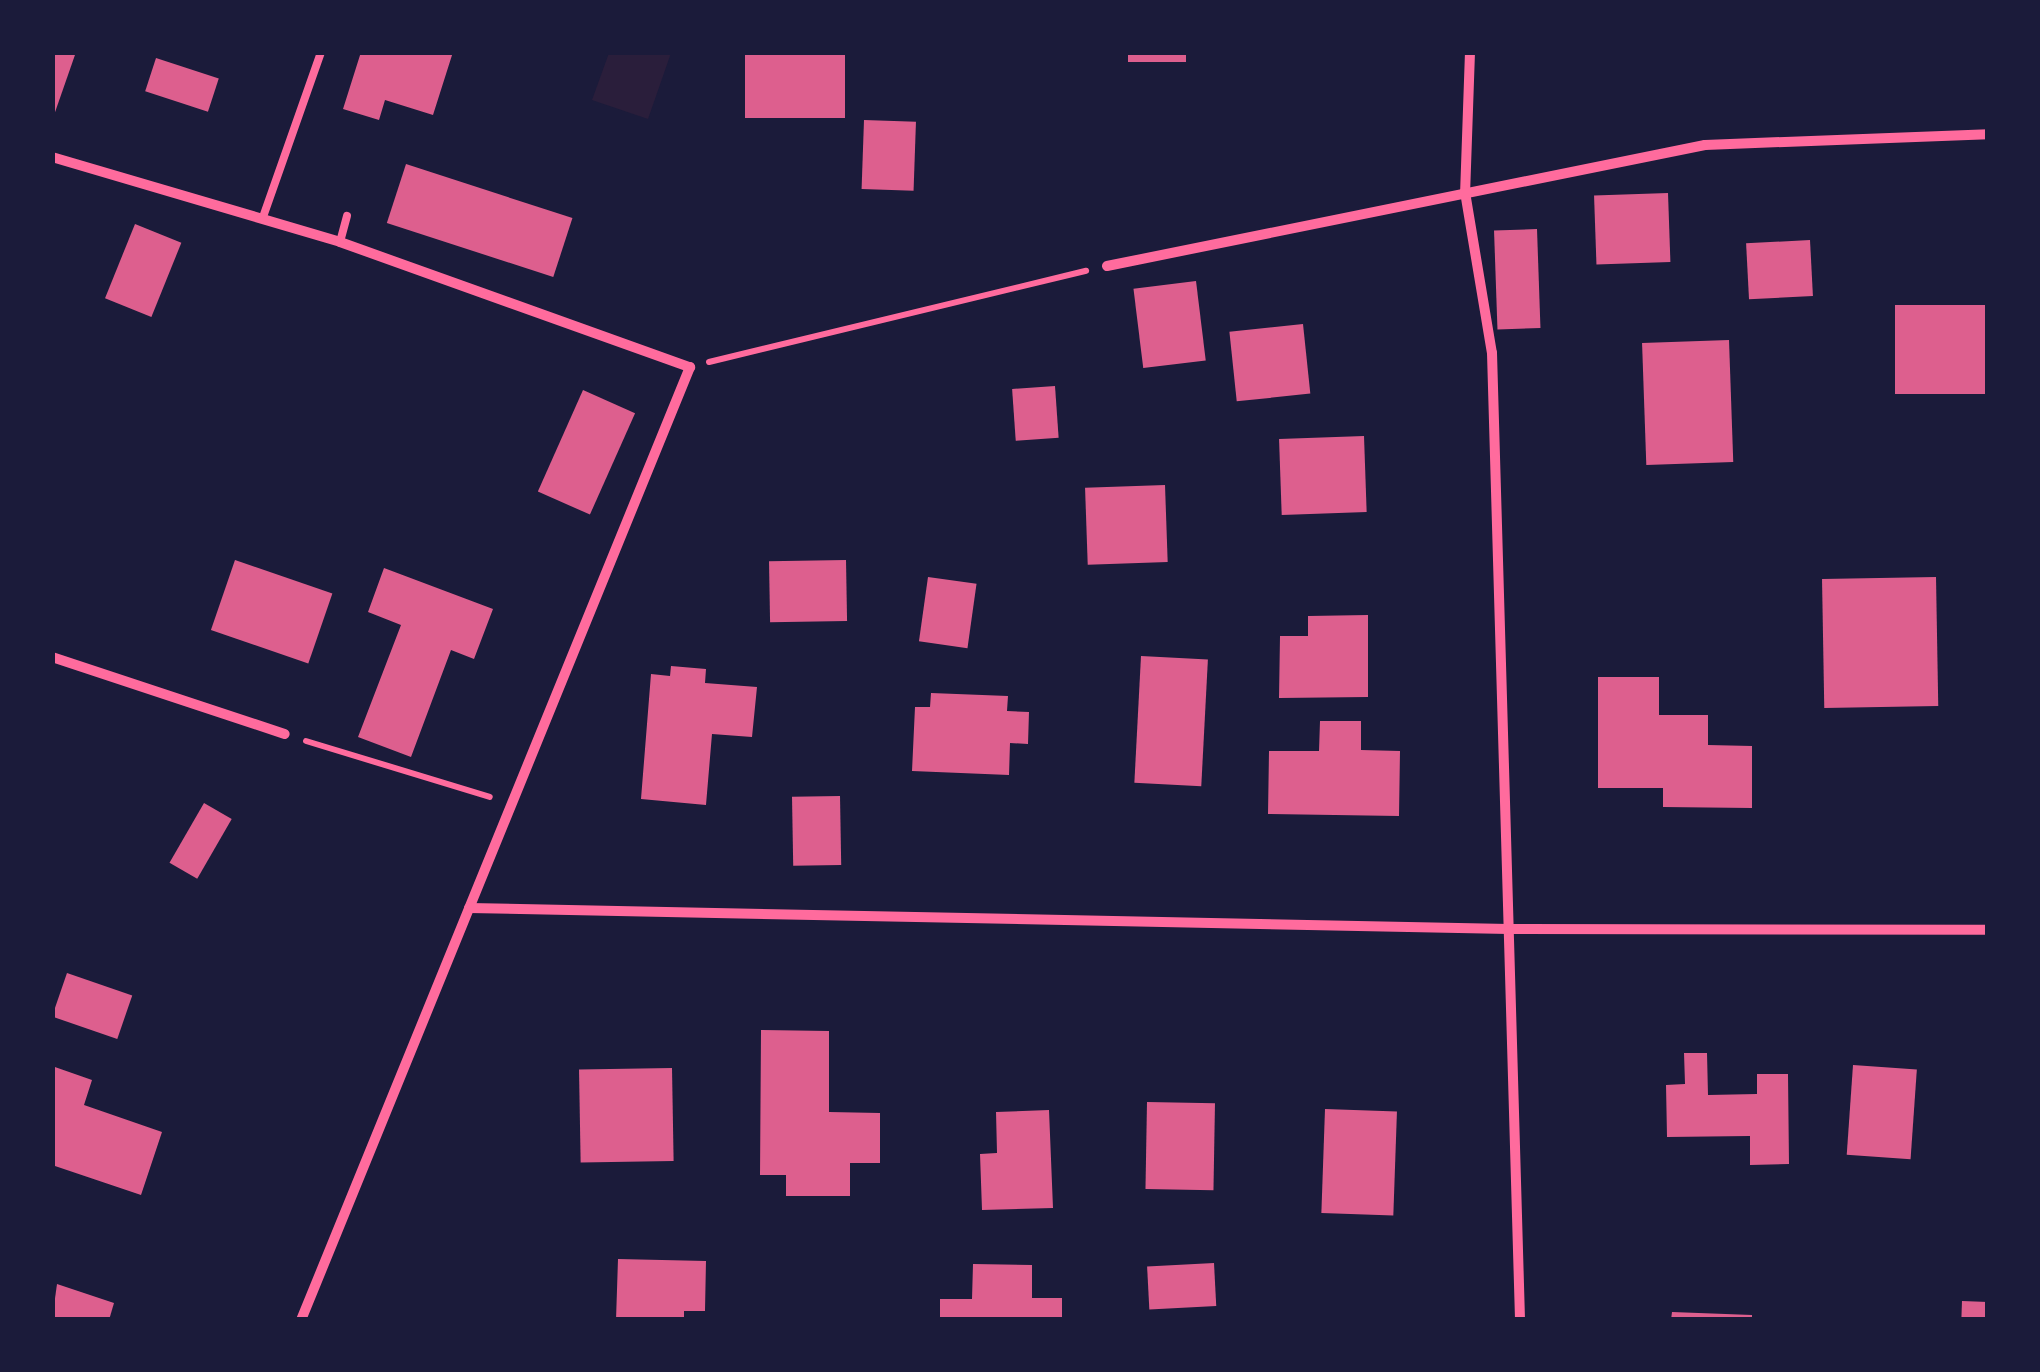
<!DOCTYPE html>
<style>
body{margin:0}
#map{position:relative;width:2040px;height:1372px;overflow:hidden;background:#1b1b3a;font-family:"IBM Plex Sans",sans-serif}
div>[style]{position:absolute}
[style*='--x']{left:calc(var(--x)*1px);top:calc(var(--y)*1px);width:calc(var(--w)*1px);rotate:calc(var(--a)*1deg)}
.green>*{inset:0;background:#2a1e3b}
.building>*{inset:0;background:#dd5f8e;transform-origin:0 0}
.path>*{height:6px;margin:-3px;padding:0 3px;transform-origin:3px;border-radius:3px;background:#ff6b9d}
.service>*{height:8px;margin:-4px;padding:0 4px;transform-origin:4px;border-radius:4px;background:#ff6b9d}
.minor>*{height:10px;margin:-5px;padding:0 5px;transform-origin:5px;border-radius:5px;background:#ff6b9d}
span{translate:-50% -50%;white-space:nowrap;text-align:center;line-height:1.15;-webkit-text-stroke:8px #1b1b3a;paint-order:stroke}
.frame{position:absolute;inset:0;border:55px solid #1b1b3a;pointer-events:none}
</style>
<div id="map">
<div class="green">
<i style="clip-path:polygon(609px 53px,671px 53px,648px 119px,592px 100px)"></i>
</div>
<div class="building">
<i style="clip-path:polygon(52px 52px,76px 52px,53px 118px,52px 118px)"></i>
<i style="clip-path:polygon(361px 52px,453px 52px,433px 115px,385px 100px,379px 120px,343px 109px)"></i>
<i style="left:745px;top:52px;width:100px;height:66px"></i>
<i style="left:1128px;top:52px;width:58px;height:10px"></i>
<i style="left:156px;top:58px;width:66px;height:35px;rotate:18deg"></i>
<i style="left:864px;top:120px;width:52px;height:69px;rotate:2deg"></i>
<i style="left:406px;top:164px;width:175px;height:62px;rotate:18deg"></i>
<i style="left:1668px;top:193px;width:69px;height:74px;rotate:88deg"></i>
<i style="left:135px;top:224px;width:50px;height:80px;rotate:22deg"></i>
<i style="left:1537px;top:229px;width:99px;height:43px;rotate:88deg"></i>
<i style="left:1810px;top:240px;width:56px;height:64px;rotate:87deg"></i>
<i style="left:1196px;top:281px;width:80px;height:63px;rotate:83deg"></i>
<i style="left:1988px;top:305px;width:89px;height:93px;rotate:90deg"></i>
<i style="left:1303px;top:324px;width:70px;height:74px;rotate:84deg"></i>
<i style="left:1729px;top:340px;width:122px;height:87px;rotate:88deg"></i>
<i style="left:1055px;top:386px;width:52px;height:43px;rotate:86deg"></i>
<i style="left:583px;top:390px;width:57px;height:111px;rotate:24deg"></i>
<i style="left:1364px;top:436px;width:76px;height:85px;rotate:88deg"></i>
<i style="left:1165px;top:485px;width:77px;height:80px;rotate:88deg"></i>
<i style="left:235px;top:560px;width:103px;height:74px;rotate:19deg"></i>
<i style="left:846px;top:560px;width:61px;height:77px;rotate:89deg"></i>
<i style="clip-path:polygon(384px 568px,493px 609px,474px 659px,451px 650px,411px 757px,358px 737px,401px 625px,368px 612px)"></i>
<i style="left:928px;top:577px;width:49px;height:65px;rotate:8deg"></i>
<i style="left:1936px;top:577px;width:129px;height:114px;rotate:89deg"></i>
<i style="clip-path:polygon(1368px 615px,1368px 697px,1279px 698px,1280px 636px,1308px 636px,1308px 616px)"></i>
<i style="left:1141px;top:656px;width:67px;height:127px;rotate:3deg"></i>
<i style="clip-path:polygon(671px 666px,706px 669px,705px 683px,757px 687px,752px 737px,712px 734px,706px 805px,641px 799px,651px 674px,670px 676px)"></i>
<i style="clip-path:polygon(1598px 677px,1659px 677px,1659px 715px,1708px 715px,1708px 745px,1752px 746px,1752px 808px,1663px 807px,1663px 788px,1598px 788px)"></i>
<i style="clip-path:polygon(931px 693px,1008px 696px,1007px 711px,1029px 712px,1028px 744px,1010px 743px,1009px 775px,912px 771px,915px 707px,930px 707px)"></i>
<i style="clip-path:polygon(1320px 721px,1361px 721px,1361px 750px,1400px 751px,1399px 816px,1268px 814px,1269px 751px,1319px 751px)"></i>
<i style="left:840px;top:796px;width:69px;height:48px;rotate:89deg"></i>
<i style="left:204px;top:803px;width:32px;height:69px;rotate:30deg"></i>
<i style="left:67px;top:973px;width:69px;height:46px;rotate:19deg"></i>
<i style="clip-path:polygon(761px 1030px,829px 1031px,829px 1112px,880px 1113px,880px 1163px,850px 1163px,850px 1196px,786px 1196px,786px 1175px,760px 1175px)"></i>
<i style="clip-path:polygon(1684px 1053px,1707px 1053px,1708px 1095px,1757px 1094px,1757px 1074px,1788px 1074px,1789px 1164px,1750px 1165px,1750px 1136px,1667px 1137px,1666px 1085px,1685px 1084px)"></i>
<i style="left:1853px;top:1065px;width:64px;height:90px;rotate:4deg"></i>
<i style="clip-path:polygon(52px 1066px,92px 1080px,84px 1105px,162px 1132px,141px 1195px,52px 1165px)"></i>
<i style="left:672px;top:1068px;width:93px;height:93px;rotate:89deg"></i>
<i style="left:1147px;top:1102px;width:68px;height:87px;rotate:1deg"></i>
<i style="left:1325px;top:1109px;width:72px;height:104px;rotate:2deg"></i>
<i style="clip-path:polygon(1049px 1110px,1053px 1208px,982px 1210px,980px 1154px,997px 1153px,996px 1112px)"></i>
<i style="clip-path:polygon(618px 1259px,706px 1261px,705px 1311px,684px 1311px,684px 1320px,616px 1320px)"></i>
<i style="left:1214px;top:1263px;width:43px;height:67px;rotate:87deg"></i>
<i style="clip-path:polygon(973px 1264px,1032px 1265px,1032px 1298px,1062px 1298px,1062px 1320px,940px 1320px,940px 1299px,972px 1299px)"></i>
<i style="clip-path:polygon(57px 1284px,114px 1303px,109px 1320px,52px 1320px)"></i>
<i style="left:1962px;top:1301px;width:26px;height:19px;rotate:2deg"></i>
<i style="clip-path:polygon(1672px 1312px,1752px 1315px,1752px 1320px,1671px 1320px)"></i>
</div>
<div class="path">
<i style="--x:562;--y:52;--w:28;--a:0"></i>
<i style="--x:709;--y:362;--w:388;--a:-13.6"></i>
<i style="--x:306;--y:741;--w:192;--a:16.9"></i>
</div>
<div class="service">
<i style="--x:263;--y:217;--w:175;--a:-70.6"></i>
<i style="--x:340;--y:242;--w:27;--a:-75"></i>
</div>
<div class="minor">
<i style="--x:1470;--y:52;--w:140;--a:92"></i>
<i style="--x:1465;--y:192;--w:163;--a:80.5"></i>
<i style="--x:1492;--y:353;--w:967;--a:88.34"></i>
<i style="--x:52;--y:157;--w:300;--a:16.4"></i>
<i style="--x:340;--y:242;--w:372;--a:19.7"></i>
<i style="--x:690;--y:367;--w:1029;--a:112.2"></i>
<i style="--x:1107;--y:266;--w:610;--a:-11.44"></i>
<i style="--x:1705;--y:145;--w:283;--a:-2.2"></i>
<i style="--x:52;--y:657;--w:245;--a:18.3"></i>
<i style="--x:469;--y:908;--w:1040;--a:1.16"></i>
<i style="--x:1509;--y:929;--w:479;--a:0.1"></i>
</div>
<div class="frame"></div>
</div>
